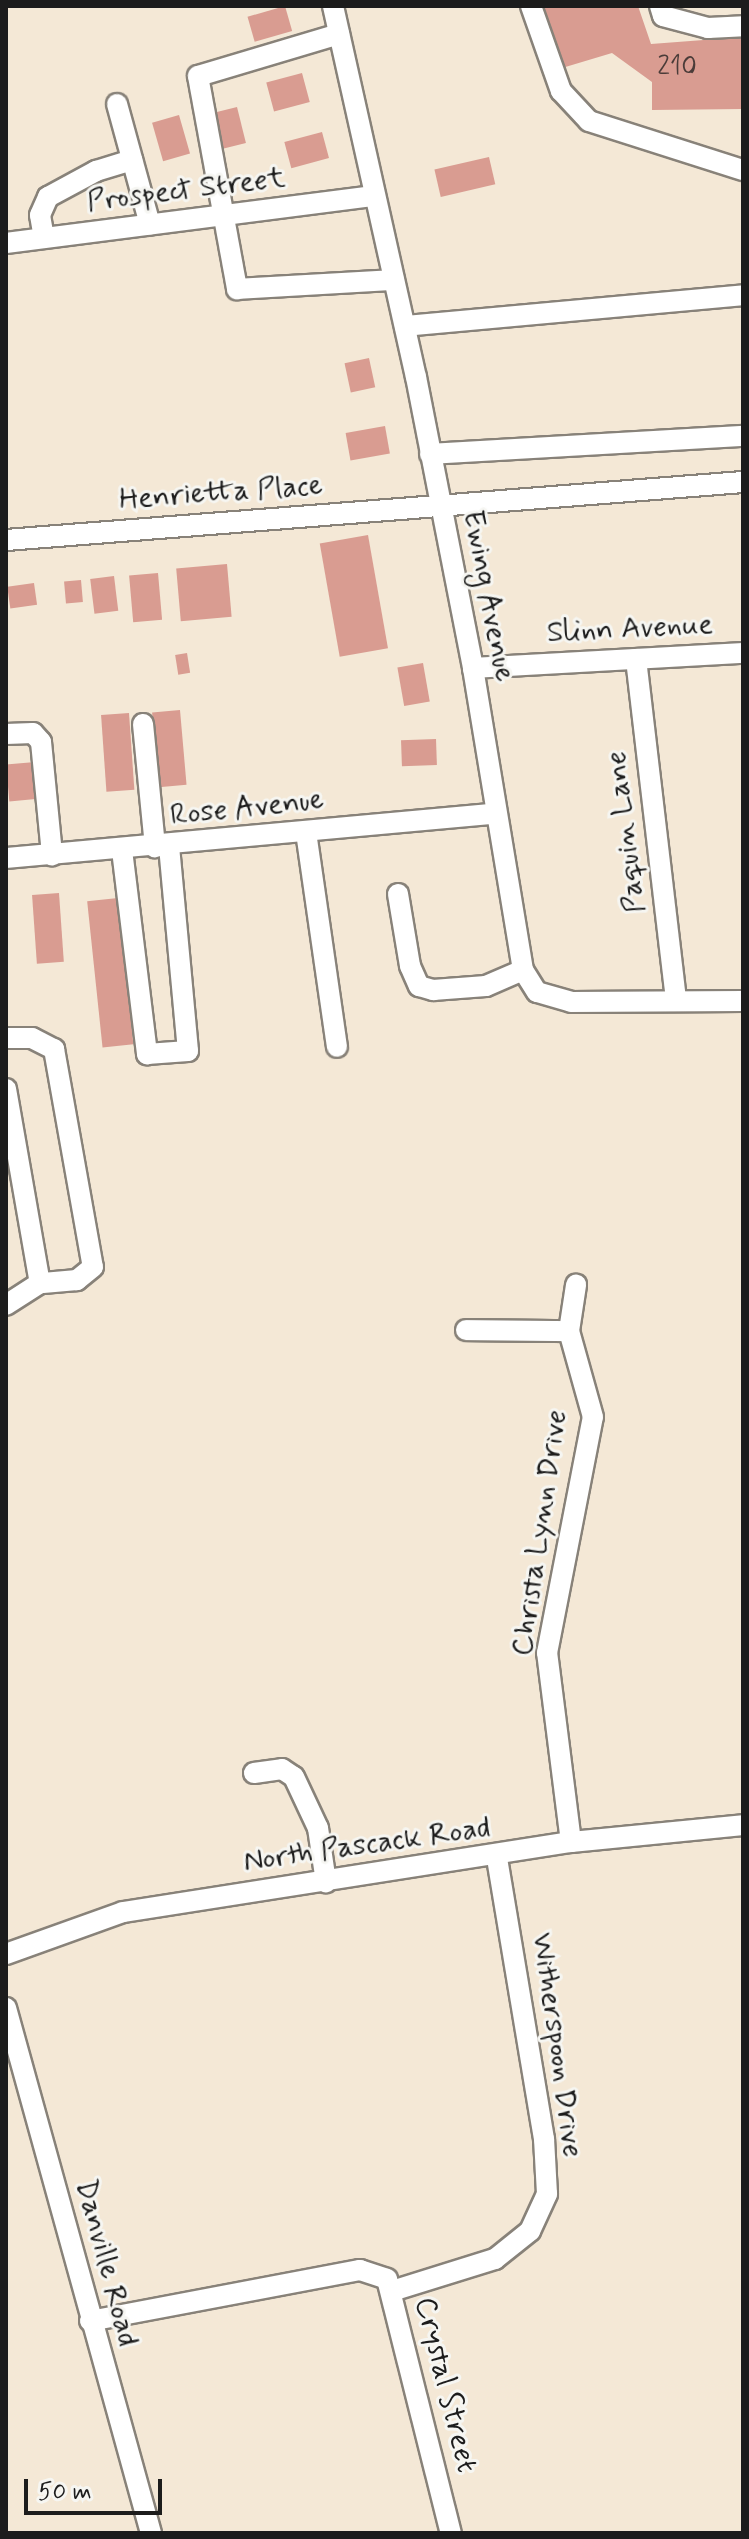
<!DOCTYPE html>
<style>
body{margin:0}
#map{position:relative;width:749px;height:2539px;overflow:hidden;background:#f4e8d6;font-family:Mynerve,sans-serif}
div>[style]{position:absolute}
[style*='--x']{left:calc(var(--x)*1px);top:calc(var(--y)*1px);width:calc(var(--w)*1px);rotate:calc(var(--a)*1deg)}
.building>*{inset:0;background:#d99c91;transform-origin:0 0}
.roads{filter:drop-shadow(2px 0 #888279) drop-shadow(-2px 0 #888279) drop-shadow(0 2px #888279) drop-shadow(0 -2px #888279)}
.minor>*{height:20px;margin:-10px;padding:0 10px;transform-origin:10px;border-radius:10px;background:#fff}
span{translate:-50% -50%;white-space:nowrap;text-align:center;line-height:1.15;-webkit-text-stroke:6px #f6f6f2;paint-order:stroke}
.number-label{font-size:26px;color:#4b3c39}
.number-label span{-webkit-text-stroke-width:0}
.street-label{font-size:30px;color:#1c1c1c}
.frame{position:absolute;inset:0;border:8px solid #1c1c1c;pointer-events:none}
.scale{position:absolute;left:24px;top:2479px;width:138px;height:36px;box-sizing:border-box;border:4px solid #1c1c1c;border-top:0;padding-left:10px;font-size:24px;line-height:28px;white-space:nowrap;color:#1c1c1c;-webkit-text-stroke:6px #f6f6f2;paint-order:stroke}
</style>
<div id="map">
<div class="building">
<i style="left:285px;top:6px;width:26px;height:39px;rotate:74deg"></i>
<i style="clip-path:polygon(544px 6px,638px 6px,651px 44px,743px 37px,743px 109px,652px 110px,652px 82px,612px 53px,562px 68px)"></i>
<i style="left:302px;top:73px;width:30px;height:37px;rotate:75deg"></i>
<i style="left:237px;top:107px;width:37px;height:27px;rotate:76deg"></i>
<i style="left:179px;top:115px;width:40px;height:28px;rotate:74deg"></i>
<i style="left:322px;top:132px;width:27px;height:39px;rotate:75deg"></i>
<i style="left:489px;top:157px;width:28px;height:56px;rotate:77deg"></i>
<i style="left:369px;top:358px;width:30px;height:25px;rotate:78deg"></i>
<i style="left:385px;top:426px;width:28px;height:40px;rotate:80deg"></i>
<i style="left:368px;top:535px;width:115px;height:49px;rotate:80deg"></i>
<i style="left:227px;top:564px;width:53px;height:51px;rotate:85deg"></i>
<i style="left:158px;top:573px;width:47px;height:29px;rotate:85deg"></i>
<i style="left:114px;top:576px;width:35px;height:24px;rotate:83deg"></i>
<i style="left:81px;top:580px;width:22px;height:17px;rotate:85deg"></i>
<i style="left:34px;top:583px;width:22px;height:27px;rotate:82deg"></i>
<i style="left:187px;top:653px;width:20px;height:12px;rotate:81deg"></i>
<i style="left:423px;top:663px;width:39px;height:26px;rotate:80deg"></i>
<i style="left:180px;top:710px;width:75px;height:28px;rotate:85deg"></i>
<i style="left:129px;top:713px;width:77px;height:28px;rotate:86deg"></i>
<i style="left:436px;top:739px;width:26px;height:35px;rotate:88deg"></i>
<i style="left:35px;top:762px;width:37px;height:29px;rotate:85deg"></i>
<i style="left:59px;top:893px;width:69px;height:27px;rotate:86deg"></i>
<i style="left:118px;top:898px;width:147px;height:31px;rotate:84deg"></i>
</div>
<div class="roads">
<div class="minor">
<i style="--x:333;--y:6;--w:380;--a:77.4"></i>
<i style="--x:416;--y:377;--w:297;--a:78.9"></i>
<i style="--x:473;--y:668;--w:306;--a:80.6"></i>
<i style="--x:523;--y:970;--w:26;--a:58"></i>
<i style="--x:537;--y:992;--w:35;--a:16"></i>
<i style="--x:571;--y:1002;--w:172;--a:-0.3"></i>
<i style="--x:531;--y:6;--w:90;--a:70.6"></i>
<i style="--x:561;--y:91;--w:41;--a:47"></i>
<i style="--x:589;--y:121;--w:162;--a:17.7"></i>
<i style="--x:660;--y:6;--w:10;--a:73"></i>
<i style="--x:663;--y:16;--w:47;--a:14.9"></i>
<i style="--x:708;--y:28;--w:35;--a:-3"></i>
<i style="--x:339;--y:34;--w:147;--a:163.4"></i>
<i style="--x:198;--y:76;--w:217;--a:79.6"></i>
<i style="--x:237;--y:289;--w:157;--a:-3.3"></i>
<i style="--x:117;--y:104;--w:125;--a:74.7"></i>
<i style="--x:44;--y:238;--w:23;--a:-100"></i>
<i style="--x:40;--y:215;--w:20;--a:-66"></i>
<i style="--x:48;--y:197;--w:55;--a:-28.4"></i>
<i style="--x:96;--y:171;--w:38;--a:-17"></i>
<i style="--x:6;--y:243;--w:371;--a:-7.3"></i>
<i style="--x:405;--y:326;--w:339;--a:-5.2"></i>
<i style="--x:430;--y:454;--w:314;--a:-3.3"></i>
<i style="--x:6;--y:540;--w:739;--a:-4.5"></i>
<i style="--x:636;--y:659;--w:341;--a:83.3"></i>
<i style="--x:473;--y:668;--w:270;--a:-3.2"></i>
<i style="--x:143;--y:724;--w:124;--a:84.4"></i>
<i style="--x:6;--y:734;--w:27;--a:-2"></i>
<i style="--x:33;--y:733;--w:12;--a:48"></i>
<i style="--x:41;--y:742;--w:114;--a:84.4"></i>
<i style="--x:306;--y:832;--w:217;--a:81.8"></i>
<i style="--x:122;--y:850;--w:206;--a:83"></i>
<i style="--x:147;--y:1054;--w:41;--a:-4.2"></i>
<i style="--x:188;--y:1051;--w:206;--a:-95.3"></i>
<i style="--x:6;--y:858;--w:490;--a:-5.2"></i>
<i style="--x:398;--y:894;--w:73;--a:80.5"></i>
<i style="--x:410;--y:966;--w:22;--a:66"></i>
<i style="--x:419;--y:986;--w:15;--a:16"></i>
<i style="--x:433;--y:990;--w:53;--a:-4.3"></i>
<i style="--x:486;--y:986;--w:40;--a:-23.4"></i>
<i style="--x:6;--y:1038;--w:26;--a:0"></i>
<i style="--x:32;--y:1038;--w:25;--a:27"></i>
<i style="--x:54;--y:1049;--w:221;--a:79.9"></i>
<i style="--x:93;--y:1267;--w:21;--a:141"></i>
<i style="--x:77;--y:1280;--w:37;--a:175"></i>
<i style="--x:6;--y:1089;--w:197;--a:80.1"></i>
<i style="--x:40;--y:1283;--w:40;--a:147.1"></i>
<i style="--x:466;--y:1330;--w:103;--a:0.6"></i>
<i style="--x:254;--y:1773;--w:28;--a:-8"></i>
<i style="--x:282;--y:1769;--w:14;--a:34"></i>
<i style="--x:294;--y:1777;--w:56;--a:64.8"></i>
<i style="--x:318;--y:1828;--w:55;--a:81.6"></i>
<i style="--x:571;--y:1842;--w:191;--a:-97.2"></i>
<i style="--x:547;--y:1653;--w:240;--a:-79"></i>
<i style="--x:593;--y:1417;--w:89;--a:-105.6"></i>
<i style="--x:569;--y:1331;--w:47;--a:-81.3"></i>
<i style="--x:6;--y:1954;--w:124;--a:-19.7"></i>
<i style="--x:123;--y:1912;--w:453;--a:-8.9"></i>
<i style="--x:571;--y:1842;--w:173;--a:-5.6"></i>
<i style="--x:6;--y:2008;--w:545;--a:74.56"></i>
<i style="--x:392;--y:2291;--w:108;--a:-17.3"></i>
<i style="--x:495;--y:2259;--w:45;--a:-38.7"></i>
<i style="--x:530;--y:2231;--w:41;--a:-65.3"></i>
<i style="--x:547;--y:2194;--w:55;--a:-93.1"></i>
<i style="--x:544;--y:2139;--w:286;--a:-99.5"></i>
<i style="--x:90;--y:2321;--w:275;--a:-10.7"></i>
<i style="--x:360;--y:2270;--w:28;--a:18"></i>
<i style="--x:387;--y:2279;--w:262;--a:75.9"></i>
</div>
</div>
<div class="number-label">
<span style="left:677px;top:68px">210</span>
</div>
<div class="street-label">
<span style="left:186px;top:190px;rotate:-7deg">Prospect Street</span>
<span style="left:221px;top:493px;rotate:-4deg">Henrietta Place</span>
<span style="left:488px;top:596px;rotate:79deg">Ewing Avenue</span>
<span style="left:630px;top:629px;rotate:-3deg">Slinn Avenue</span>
<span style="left:247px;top:808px;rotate:-6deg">Rose Avenue</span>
<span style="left:626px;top:832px;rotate:-97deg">Paquin Lane</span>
<span style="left:540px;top:1533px;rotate:-82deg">Christa Lynn Drive</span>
<span style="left:367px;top:1845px;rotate:-8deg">North Pascack Road</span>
<span style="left:557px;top:2045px;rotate:82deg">Witherspoon Drive</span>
<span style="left:106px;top:2263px;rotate:75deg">Danville Road</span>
<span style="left:445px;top:2385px;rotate:76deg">Crystal Street</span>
</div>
<div class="frame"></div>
<div class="scale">50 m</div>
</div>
